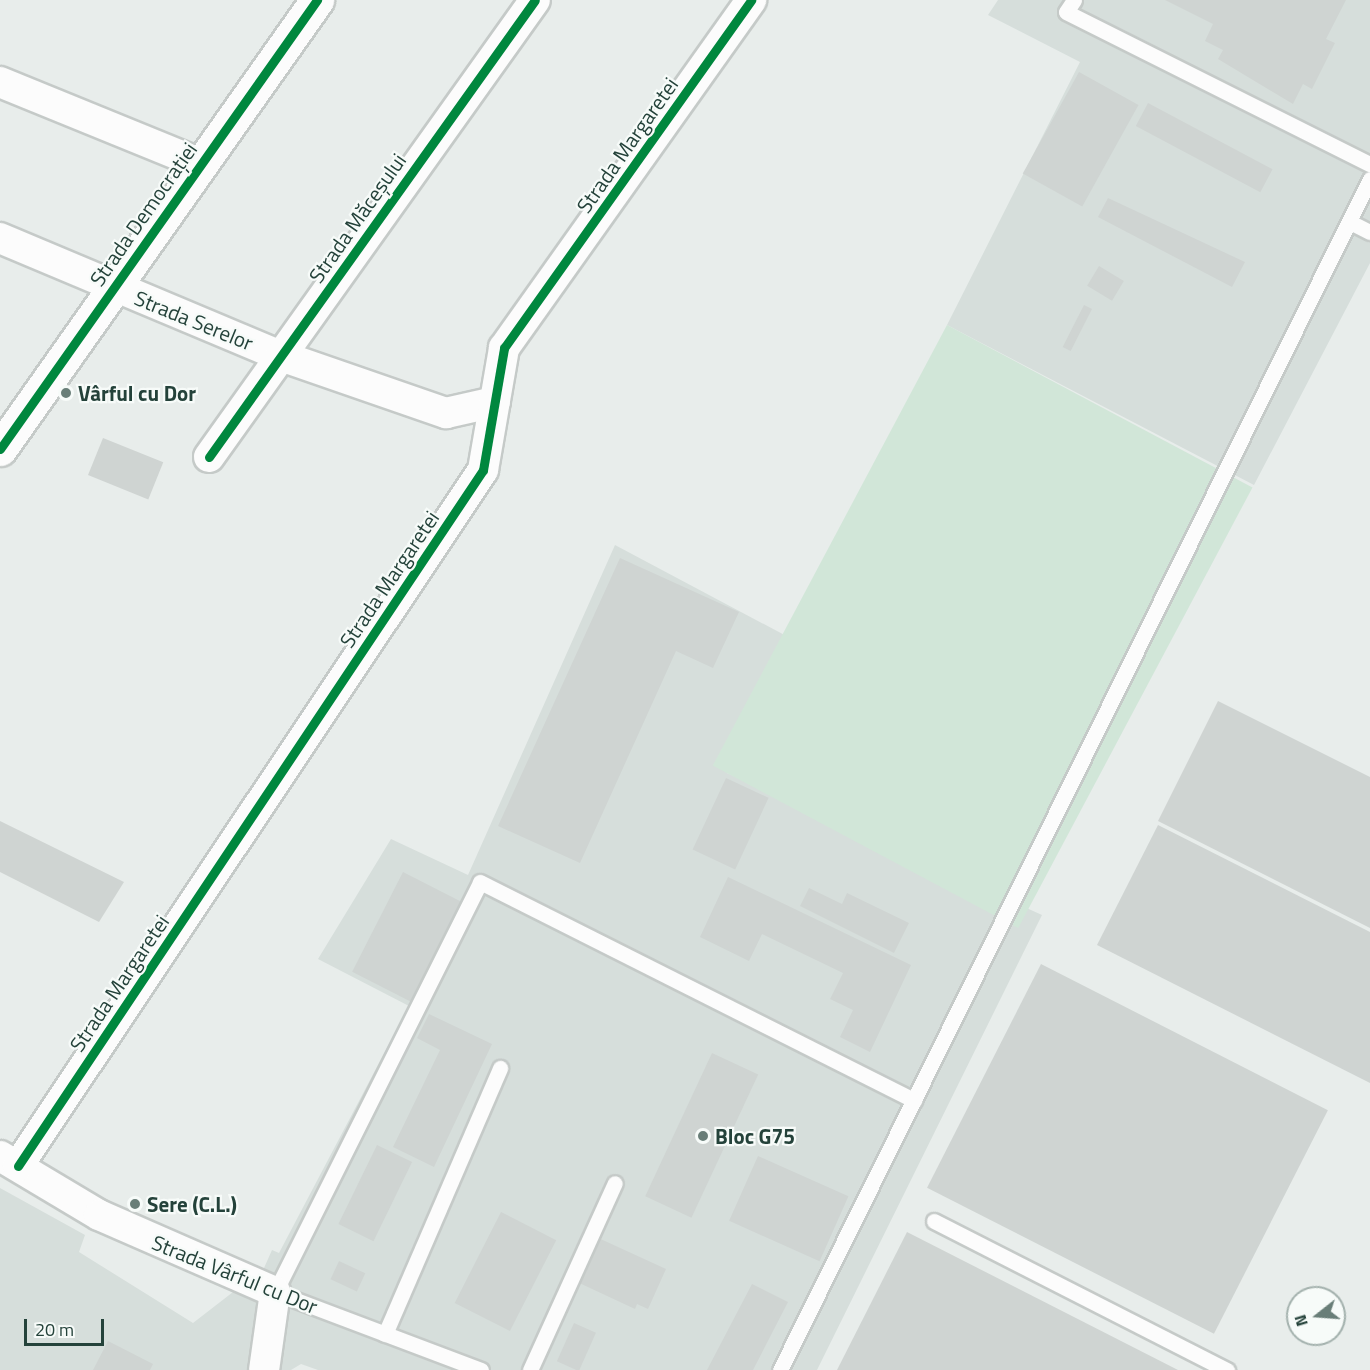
<!DOCTYPE html>
<meta charset="utf-8">
<style>
body{margin:0}
#map{position:relative;width:1370px;height:1370px;overflow:hidden;background:#e8edeb;font-family:"Titillium Web",sans-serif}
div>[style]{position:absolute}
[style*='--x']{left:calc(var(--x)*1px);top:calc(var(--y)*1px);width:calc(var(--w)*1px);rotate:calc(var(--a)*1deg)}
.built>*{inset:0;background:#d6dedb}
.green>*{inset:0;background:#d1e6d8;transform-origin:0 0}
.building>*{inset:0;background:#cfd4d2;transform-origin:0 0}
.roads{filter:drop-shadow(2px 0 #c5cac8) drop-shadow(-2px 0 #c5cac8) drop-shadow(0 2px #c5cac8) drop-shadow(0 -2px #c5cac8)}
.service>*{height:15px;margin:-7.5px;padding:0 7.5px;transform-origin:7.5px;border-radius:7.5px;background:#fcfcfc}
.minor>*{height:30px;margin:-15px;padding:0 15px;transform-origin:15px;border-radius:15px;background:#fcfcfc}
.tertiary>*{height:33px;margin:-16.5px;padding:0 16.5px;transform-origin:16.5px;border-radius:16.5px;background:#fcfcfc}
.cycleway>*{height:9px;margin:-4.5px;padding:0 4.5px;transform-origin:4.5px;border-radius:4.5px;background:#00873e}
.dots>*{width:16px;height:16px;translate:-50% -50%;box-sizing:border-box;border:3px solid #f7fbf9;border-radius:50%}
span{translate:-50% -50%;white-space:nowrap;text-align:center;line-height:1.15;-webkit-text-stroke:4.5px #f7fbf9;paint-order:stroke}
.street-label{font-size:21px;color:#24423a}
.poi-label{font-size:21px;color:#24423a;font-weight:700}
.left{translate:0 -50%;text-align:left}
.north{position:absolute;left:1286px;top:1286px;width:60px;height:60px;box-sizing:border-box;background:#f7fbf9;border:2px solid #a3b1ad;border-radius:50%;rotate:253deg;font-size:16px;font-weight:700;line-height:24px;text-align:center;color:#24423a}
.north::after{content:'';display:block;margin:auto;width:21px;height:27px;background:#697e78;clip-path:polygon(50% 0,100% 100%,50% 72%,0 100%)}
.scale{position:absolute;left:24px;top:1319px;width:80px;height:27px;box-sizing:border-box;border:3px solid #24423a;border-top:0;padding-left:8px;font-size:18px;line-height:21px;white-space:nowrap;color:#24423a;-webkit-text-stroke:4px #f7fbf9;paint-order:stroke}
</style>
<div id="map">
<div class="built">
<i style="clip-path:polygon(998px 0,1370px 0,1370px 263px,1254px 485px,947px 325px,1080px 62px,988px 15px)"></i>
<i style="clip-path:polygon(615px 545px,792px 639px,727px 773px,1042px 915px,817px 1370px,318px 1370px,301px 1364px,291px 1370px,0 1370px,0 1188px,85px 1235px,79px 1252px,193px 1323px,264px 1268px,272px 1250px,279px 1253px,409px 1006px,318px 959px,391px 839px,468px 875px)"></i>
</div>
<div class="green">
<i style="left:947px;top:325px;width:346px;height:499px;rotate:28deg"></i>
</div>
<div class="building">
<i style="clip-path:polygon(1165px 0,1346px 0,1326px 39px,1335px 43px,1312px 89px,1303px 84px,1293px 104px,1218px 59px,1223px 50px,1205px 41px,1213px 24px)"></i>
<i style="left:1079px;top:72px;width:68px;height:116px;rotate:29deg"></i>
<i style="left:1148px;top:103px;width:141px;height:26px;rotate:28deg"></i>
<i style="clip-path:polygon(1108px 198px,1245px 262px,1232px 287px,1098px 217px)"></i>
<i style="left:1099px;top:266px;width:29px;height:23px;rotate:31deg"></i>
<i style="left:1084px;top:305px;width:9px;height:47px;rotate:27deg"></i>
<i style="left:103px;top:438px;width:65px;height:40px;rotate:22deg"></i>
<i style="clip-path:polygon(620px 558px,739px 612px,713px 668px,676px 651px,580px 863px,498px 826px)"></i>
<i style="clip-path:polygon(1218px 701px,1370px 777px,1370px 928px,1158px 821px)"></i>
<i style="left:726px;top:778px;width:47px;height:79px;rotate:25deg"></i>
<i style="clip-path:polygon(0 821px,124px 882px,99px 922px,0 872px)"></i>
<i style="clip-path:polygon(1158px 825px,1370px 932px,1370px 1083px,1097px 945px)"></i>
<i style="left:403px;top:872px;width:66px;height:112px;rotate:27deg"></i>
<i style="clip-path:polygon(728px 877px,911px 965px,870px 1052px,840px 1037px,853px 1010px,830px 999px,843px 973px,762px 934px,749px 961px,700px 937px)"></i>
<i style="clip-path:polygon(809px 888px,842px 904px,847px 893px,909px 923px,894px 953px,800px 906px)"></i>
<i style="left:1041px;top:964px;width:322px;height:251px;rotate:27deg"></i>
<i style="clip-path:polygon(429px 1014px,492px 1044px,434px 1167px,393px 1147px,440px 1050px,417px 1038px)"></i>
<i style="left:712px;top:1053px;width:51px;height:158px;rotate:25deg"></i>
<i style="left:377px;top:1145px;width:39px;height:88px;rotate:26deg"></i>
<i style="left:758px;top:1156px;width:99px;height:71px;rotate:24deg"></i>
<i style="left:501px;top:1212px;width:62px;height:102px;rotate:27deg"></i>
<i style="clip-path:polygon(907px 1232px,1178px 1370px,837px 1370px)"></i>
<i style="clip-path:polygon(594px 1236px,666px 1269px,648px 1309px,637px 1304px,635px 1309px,575px 1281px)"></i>
<i style="left:339px;top:1261px;width:29px;height:20px;rotate:25deg"></i>
<i style="clip-path:polygon(752px 1284px,788px 1302px,753px 1370px,707px 1370px)"></i>
<i style="left:574px;top:1323px;width:24px;height:42px;rotate:24deg"></i>
<i style="clip-path:polygon(108px 1341px,153px 1364px,150px 1370px,93px 1370px)"></i>
</div>
<div class="roads">
<div class="service">
<i style="--x:1074;--y:0;--w:14;--a:124"></i>
<i style="--x:1066;--y:12;--w:340;--a:26.6"></i>
<i style="--x:1350;--y:222;--w:22;--a:27"></i>
<i style="--x:934;--y:1221;--w:329;--a:27"></i>
<i style="--x:385;--y:1334;--w:290;--a:-66.6"></i>
<i style="--x:481;--y:1370;--w:220;--a:-159.3"></i>
<i style="--x:275;--y:1292;--w:458;--a:-63.4"></i>
<i style="--x:480;--y:882;--w:486;--a:26.7"></i>
<i style="--x:530;--y:1370;--w:205;--a:-65.6"></i>
<i style="--x:780;--y:1370;--w:1329;--a:-63.65"></i>
</div>
<div class="minor">
<i style="--x:0;--y:82;--w:217;--a:22.2"></i>
<i style="--x:0;--y:238;--w:305;--a:22.8"></i>
<i style="--x:281;--y:356;--w:175;--a:19.1"></i>
<i style="--x:446;--y:413;--w:50;--a:-12.7"></i>
<i style="--x:209;--y:457;--w:561;--a:-54.5"></i>
<i style="--x:0;--y:1156;--w:115;--a:30.8"></i>
<i style="--x:99;--y:1215;--w:192;--a:23.6"></i>
<i style="--x:275;--y:1292;--w:79;--a:98"></i>
<i style="--x:18;--y:1166;--w:837;--a:-56.25"></i>
<i style="--x:483;--y:470;--w:124;--a:-80.2"></i>
<i style="--x:504;--y:348;--w:427;--a:-54.6"></i>
</div>
<div class="tertiary">
<i style="--x:0;--y:449;--w:550;--a:-54.78"></i>
</div>
</div>
<div class="cycleway">
<i style="--x:0;--y:449;--w:550;--a:-54.78"></i>
<i style="--x:209;--y:457;--w:561;--a:-54.5"></i>
<i style="--x:18;--y:1166;--w:837;--a:-56.25"></i>
<i style="--x:483;--y:470;--w:124;--a:-80.2"></i>
<i style="--x:504;--y:348;--w:427;--a:-54.6"></i>
</div>
<div class="dots">
<i style="left:66px;top:393px;background:#697e78"></i>
<i style="left:703px;top:1136px;background:#697e78"></i>
<i style="left:135px;top:1204px;background:#697e78"></i>
</div>
<div class="street-label">
<span style="left:627px;top:145px;rotate:-55deg">Strada Margaretei</span>
<span style="left:143px;top:214px;rotate:-55deg">Strada Democrației</span>
<span style="left:357px;top:218px;rotate:-55deg">Strada Măceșului</span>
<span style="left:194px;top:320px;rotate:22deg">Strada Serelor</span>
<span style="left:389px;top:579px;rotate:-56deg">Strada Margaretei</span>
<span style="left:119px;top:983px;rotate:-56deg">Strada Margaretei</span>
<span style="left:235px;top:1274px;rotate:22deg">Strada Vârful cu Dor</span>
</div>
<div class="poi-label">
<span class="left" style="left:78px;top:393px">Vârful cu Dor</span>
<span class="left" style="left:715px;top:1136px">Bloc G75</span>
<span class="left" style="left:147px;top:1204px">Sere (C.L.)</span>
</div>
<div class="north">N</div>
<div class="scale">20 m</div>
</div>
